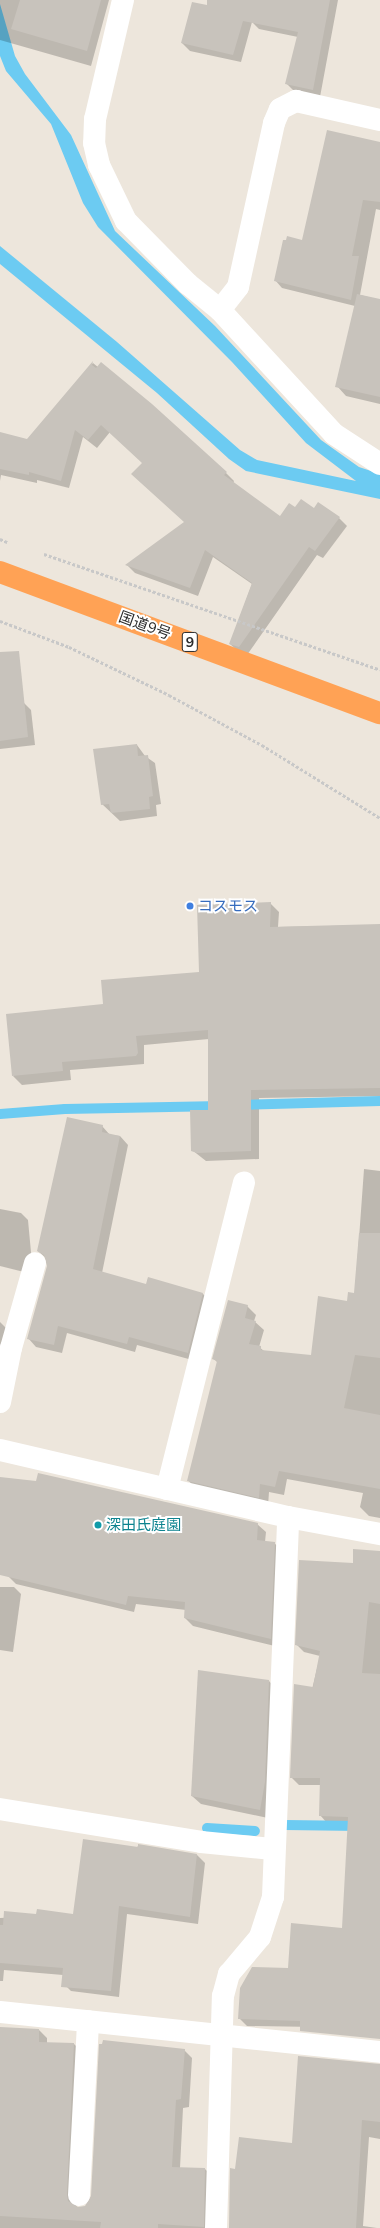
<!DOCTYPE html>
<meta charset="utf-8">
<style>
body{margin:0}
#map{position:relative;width:380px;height:2228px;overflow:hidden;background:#ede6dc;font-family:Mulish,"Noto Sans JP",sans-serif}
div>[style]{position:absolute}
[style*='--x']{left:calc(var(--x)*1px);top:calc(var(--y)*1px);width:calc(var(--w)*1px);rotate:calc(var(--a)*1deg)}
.water>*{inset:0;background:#6ccbf2}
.shadow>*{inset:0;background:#0003}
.stream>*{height:10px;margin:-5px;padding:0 5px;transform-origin:5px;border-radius:5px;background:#6ccbf2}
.building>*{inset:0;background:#c8c3bc}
.path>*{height:2.5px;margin-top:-1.25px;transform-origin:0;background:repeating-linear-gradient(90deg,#c8c8c8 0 3px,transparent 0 5px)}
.minor>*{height:22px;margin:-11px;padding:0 11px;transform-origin:11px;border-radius:11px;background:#fff}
.highway>*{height:22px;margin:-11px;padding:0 11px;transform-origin:11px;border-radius:11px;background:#ffa255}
.dots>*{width:11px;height:11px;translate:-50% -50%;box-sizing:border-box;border:2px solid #fff;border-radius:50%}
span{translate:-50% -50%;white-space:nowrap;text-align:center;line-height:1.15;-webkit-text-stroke:4px #fff;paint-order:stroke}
.shield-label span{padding:1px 3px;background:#fff;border:1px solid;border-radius:3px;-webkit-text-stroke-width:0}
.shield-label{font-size:14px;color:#2b2b2b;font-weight:700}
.street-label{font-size:15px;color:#2b2b2b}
.shop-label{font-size:15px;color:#366cbe}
.left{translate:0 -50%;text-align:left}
.culture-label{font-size:15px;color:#0d838f}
</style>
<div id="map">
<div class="water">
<i style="clip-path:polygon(0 4px,15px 56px,25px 74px,71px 135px,115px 231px,215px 326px,321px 440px,359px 467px,380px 474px,380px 499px,246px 471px,229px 459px,157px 393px,0 264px,0 246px,117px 342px,240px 450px,257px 460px,356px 481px,306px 443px,232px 362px,98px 227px,83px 203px,51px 124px,6px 71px,0 56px)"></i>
</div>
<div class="shadow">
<i style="clip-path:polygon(0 0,109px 0,91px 66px,0 40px)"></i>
<i style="clip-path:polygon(256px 0,338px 0,320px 97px,293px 90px,286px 83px,298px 37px,259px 29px,252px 22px,241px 62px,190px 51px,182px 43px,244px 15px)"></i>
<i style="clip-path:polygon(380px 143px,380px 210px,376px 209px,360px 295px,380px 300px,380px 404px,346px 396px,337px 386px,355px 306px,282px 288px,275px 280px)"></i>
<i style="clip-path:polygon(93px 363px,226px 473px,234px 481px,233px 483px,280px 517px,295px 509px,314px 510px,339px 518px,347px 526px,323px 558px,317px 555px,247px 655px,239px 652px,230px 644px,252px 584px,213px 557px,198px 596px,135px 573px,127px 565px,186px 523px,143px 463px,110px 432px,97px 448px,83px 437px,69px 488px,37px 480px,37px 483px,1px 475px,0 481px,0 433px,28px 440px)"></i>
<i style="clip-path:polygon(0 702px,24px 703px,31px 710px,35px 745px,0 749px)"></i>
<i style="clip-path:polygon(137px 745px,145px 756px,155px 763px,161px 804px,156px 805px,157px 816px,120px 821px,102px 804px)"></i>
<i style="clip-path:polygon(270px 903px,279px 912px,278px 927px,380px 925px,380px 1096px,259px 1098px,259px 1159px,206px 1161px,192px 1150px,209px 1111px,209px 1039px,144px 1045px,144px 1064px,70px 1070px,71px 1080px,22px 1085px,13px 1076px,104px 1005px,200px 973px)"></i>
<i style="clip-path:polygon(102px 1126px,110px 1135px,120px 1136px,128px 1145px,102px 1273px,147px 1286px,148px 1278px,203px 1294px,211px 1302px,196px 1361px,137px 1345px,135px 1352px,67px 1333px,62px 1353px,36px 1347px,28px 1338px,48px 1266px,46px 1258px,38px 1251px)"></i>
<i style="clip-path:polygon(364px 1169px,380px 1171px,380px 1518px,369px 1516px,360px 1507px,363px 1493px,287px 1479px,284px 1495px,269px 1492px,268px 1506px,196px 1489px,188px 1480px,218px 1363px,214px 1359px,247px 1306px,256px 1315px,254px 1321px,264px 1330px,259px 1347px,264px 1351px,312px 1357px,355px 1294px)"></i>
<i style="clip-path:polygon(0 1209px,21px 1213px,28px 1220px,32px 1263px,28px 1273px,0 1266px)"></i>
<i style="clip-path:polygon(0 1322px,8px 1330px,0 1365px)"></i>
<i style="clip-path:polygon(0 1478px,257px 1524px,266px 1532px,265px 1542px,274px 1543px,283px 1551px,279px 1647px,193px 1626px,185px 1618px,186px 1610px,136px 1604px,134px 1612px,16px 1584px,8px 1576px,0 1558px)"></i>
<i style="clip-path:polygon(380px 1552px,380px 2028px,247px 2026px,239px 2018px,289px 1969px,343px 1929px,349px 1824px,327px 1823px,320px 1815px,321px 1785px,299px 1785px,291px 1777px,320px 1656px,304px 1652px,296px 1644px,354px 1564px)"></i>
<i style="clip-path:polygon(0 1587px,14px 1587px,21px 1594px,13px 1652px,0 1650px)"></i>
<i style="clip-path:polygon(269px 1681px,277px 1690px,268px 1818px,201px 1804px,192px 1796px)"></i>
<i style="clip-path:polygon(139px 1845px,197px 1855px,205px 1863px,198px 1924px,127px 1914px,119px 1997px,71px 1991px,62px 1982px,63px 1975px,4px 1970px,3px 1981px,0 1981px,0 1918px,74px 1915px)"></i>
<i style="clip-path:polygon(0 2028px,39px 2030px,47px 2038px,47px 2043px,74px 2044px,82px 2052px,74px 2203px,78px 2208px,86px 2207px,184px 2050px,192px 2058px,189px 2107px,183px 2108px,180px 2168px,205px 2169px,213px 2177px,211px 2228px,0 2228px)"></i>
<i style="clip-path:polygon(380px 2068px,380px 2139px,369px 2137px,363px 2226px,377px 2228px,231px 2228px,236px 2170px,293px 2144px)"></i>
</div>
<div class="stream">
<i style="--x:238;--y:1105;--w:142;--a:-1.6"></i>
<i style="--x:0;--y:1114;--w:65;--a:-4.4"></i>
<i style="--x:65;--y:1109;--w:157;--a:-1.1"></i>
<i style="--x:285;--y:1825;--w:75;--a:0.8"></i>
<i style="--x:207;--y:1828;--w:48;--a:3.6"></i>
</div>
<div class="building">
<i style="clip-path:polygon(20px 0,101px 0,87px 51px,11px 29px)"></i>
<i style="clip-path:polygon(207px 0,330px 0,313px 90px,285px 84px,298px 32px,243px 21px,233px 55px,181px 43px,192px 2px,207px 5px)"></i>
<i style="clip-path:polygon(327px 130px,380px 142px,380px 202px,363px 200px,352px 256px,359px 256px,351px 300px,274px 281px,283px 240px,286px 240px,287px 236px,302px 240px)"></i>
<i style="clip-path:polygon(357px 294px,380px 299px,380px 397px,335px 387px)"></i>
<i style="clip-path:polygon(93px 361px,92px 365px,96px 368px,101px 362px,152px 404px,227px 472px,224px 475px,280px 516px,289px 503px,295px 507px,301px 499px,314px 508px,318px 502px,340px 517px,315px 551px,309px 547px,239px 647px,229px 644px,252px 583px,205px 550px,190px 588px,125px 565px,184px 522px,131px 474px,142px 463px,101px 425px,88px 440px,75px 430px,61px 481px,29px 472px,29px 475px,0 469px,0 432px,27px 439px)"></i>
<i style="clip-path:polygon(19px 651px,28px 737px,0 741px,0 652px)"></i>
<i style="clip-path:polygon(137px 744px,138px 756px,148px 755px,153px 796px,149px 797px,150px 809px,111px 813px,109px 804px,101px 805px,93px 749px)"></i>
<i style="clip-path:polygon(271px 902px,270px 927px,380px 924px,380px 1088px,251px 1090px,251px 1151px,197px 1153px,191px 1151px,190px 1110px,208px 1110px,208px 1030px,136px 1036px,138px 1053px,136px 1056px,62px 1062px,63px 1071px,12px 1076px,6px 1014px,103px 1004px,101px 980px,199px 972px,197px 905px)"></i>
<i style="clip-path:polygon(67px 1117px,103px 1125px,102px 1132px,120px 1136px,93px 1269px,146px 1284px,148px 1277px,203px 1293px,188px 1353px,129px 1337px,127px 1344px,58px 1326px,54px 1345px,27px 1339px,47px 1266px,44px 1255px,37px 1251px)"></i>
<i style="clip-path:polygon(359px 1233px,380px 1233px,380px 1358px,355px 1355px,344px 1408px,380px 1415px,380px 1489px,279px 1471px,275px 1487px,260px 1484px,259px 1498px,187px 1481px,217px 1361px,212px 1359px,228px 1300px,248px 1305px,245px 1318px,256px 1321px,249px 1344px,261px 1346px,261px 1350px,311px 1355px,318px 1296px,347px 1301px,348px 1292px,354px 1293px)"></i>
<i style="clip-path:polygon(38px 1473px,258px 1523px,257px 1540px,275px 1542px,271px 1639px,184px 1618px,185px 1602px,128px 1596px,126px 1605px,0 1575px,0 1477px,36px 1481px)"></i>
<i style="clip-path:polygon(353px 1549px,380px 1551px,380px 1604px,369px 1602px,362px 1673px,380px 1674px,380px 2039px,300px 2031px,300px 2021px,238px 2019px,240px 1988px,252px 1967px,288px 1968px,291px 1923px,342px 1928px,348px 1817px,319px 1816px,320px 1778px,290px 1778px,294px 1684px,313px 1687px,320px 1651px,295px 1645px,299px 1560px,353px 1563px)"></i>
<i style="clip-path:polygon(198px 1670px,269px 1680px,265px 1782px,260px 1810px,191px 1796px)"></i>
<i style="clip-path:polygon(83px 1839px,138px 1847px,138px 1844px,197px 1854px,190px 1917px,119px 1906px,111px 1991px,61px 1987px,63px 1968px,0 1963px,0 1925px,3px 1925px,4px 1911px,36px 1914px,37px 1909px,73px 1914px)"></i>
<i style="clip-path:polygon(0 2027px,39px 2029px,39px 2042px,74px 2043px,67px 2194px,68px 2201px,78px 2207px,85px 2206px,91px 2196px,99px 2044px,102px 2044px,103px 2040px,185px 2049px,181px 2099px,176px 2100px,172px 2167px,205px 2168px,204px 2227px,158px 2224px,158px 2228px,100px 2228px,101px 2222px,0 2216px)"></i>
<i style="clip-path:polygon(298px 2056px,380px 2064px,380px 2122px,362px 2120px,356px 2228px,229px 2228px,230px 2168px,235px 2169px,239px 2137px,292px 2143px)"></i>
</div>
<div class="path">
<i style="--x:0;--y:539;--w:8;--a:23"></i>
<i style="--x:44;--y:554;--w:355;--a:19"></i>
<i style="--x:0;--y:621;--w:74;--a:20.6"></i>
<i style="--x:69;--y:647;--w:111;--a:25.6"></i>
<i style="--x:169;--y:695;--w:106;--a:28.3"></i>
<i style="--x:262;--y:745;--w:139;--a:31.7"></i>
</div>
<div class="minor">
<i style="--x:123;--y:0;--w:122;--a:103.2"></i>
<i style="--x:95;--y:119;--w:24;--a:92"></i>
<i style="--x:94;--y:143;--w:23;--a:77"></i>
<i style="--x:99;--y:165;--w:62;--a:64.3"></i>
<i style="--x:126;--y:221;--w:88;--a:45.5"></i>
<i style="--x:188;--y:284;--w:41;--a:39.1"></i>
<i style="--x:220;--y:310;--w:168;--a:47.4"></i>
<i style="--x:334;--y:434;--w:55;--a:33.1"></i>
<i style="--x:220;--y:310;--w:29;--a:-52"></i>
<i style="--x:238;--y:287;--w:168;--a:-77.6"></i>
<i style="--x:274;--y:123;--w:15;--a:-67"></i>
<i style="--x:280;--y:109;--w:18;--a:-27"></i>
<i style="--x:296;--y:101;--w:86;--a:12.7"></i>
<i style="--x:0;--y:1402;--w:55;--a:-78.5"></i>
<i style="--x:11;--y:1348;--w:88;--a:-74.2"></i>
<i style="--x:0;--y:1450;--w:296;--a:13.1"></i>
<i style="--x:288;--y:1517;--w:94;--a:10.5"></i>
<i style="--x:167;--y:1489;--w:316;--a:-75.9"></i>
<i style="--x:0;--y:1809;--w:204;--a:9.3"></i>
<i style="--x:201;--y:1842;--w:72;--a:5.6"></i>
<i style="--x:0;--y:2012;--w:382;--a:6"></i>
<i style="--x:79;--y:2195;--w:174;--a:-87"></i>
<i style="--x:216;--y:2228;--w:232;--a:-88.3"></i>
<i style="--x:223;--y:1996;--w:23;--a:-75"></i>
<i style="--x:229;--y:1974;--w:48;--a:-50"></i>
<i style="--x:260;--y:1937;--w:42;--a:-72"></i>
<i style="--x:273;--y:1897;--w:380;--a:-87.7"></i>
</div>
<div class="highway">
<i style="--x:0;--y:572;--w:405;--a:20.4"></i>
</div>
<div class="dots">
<i style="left:190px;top:906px;background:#3f7fe0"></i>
<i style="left:98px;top:1525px;background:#0f9aa8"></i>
</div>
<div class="shield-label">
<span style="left:190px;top:642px">9</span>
</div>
<div class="street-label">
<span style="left:145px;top:625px;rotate:20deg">国道9号</span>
</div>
<div class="shop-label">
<span class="left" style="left:198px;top:906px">コスモス</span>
</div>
<div class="culture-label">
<span class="left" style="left:106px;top:1525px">深田氏庭園</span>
</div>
</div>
